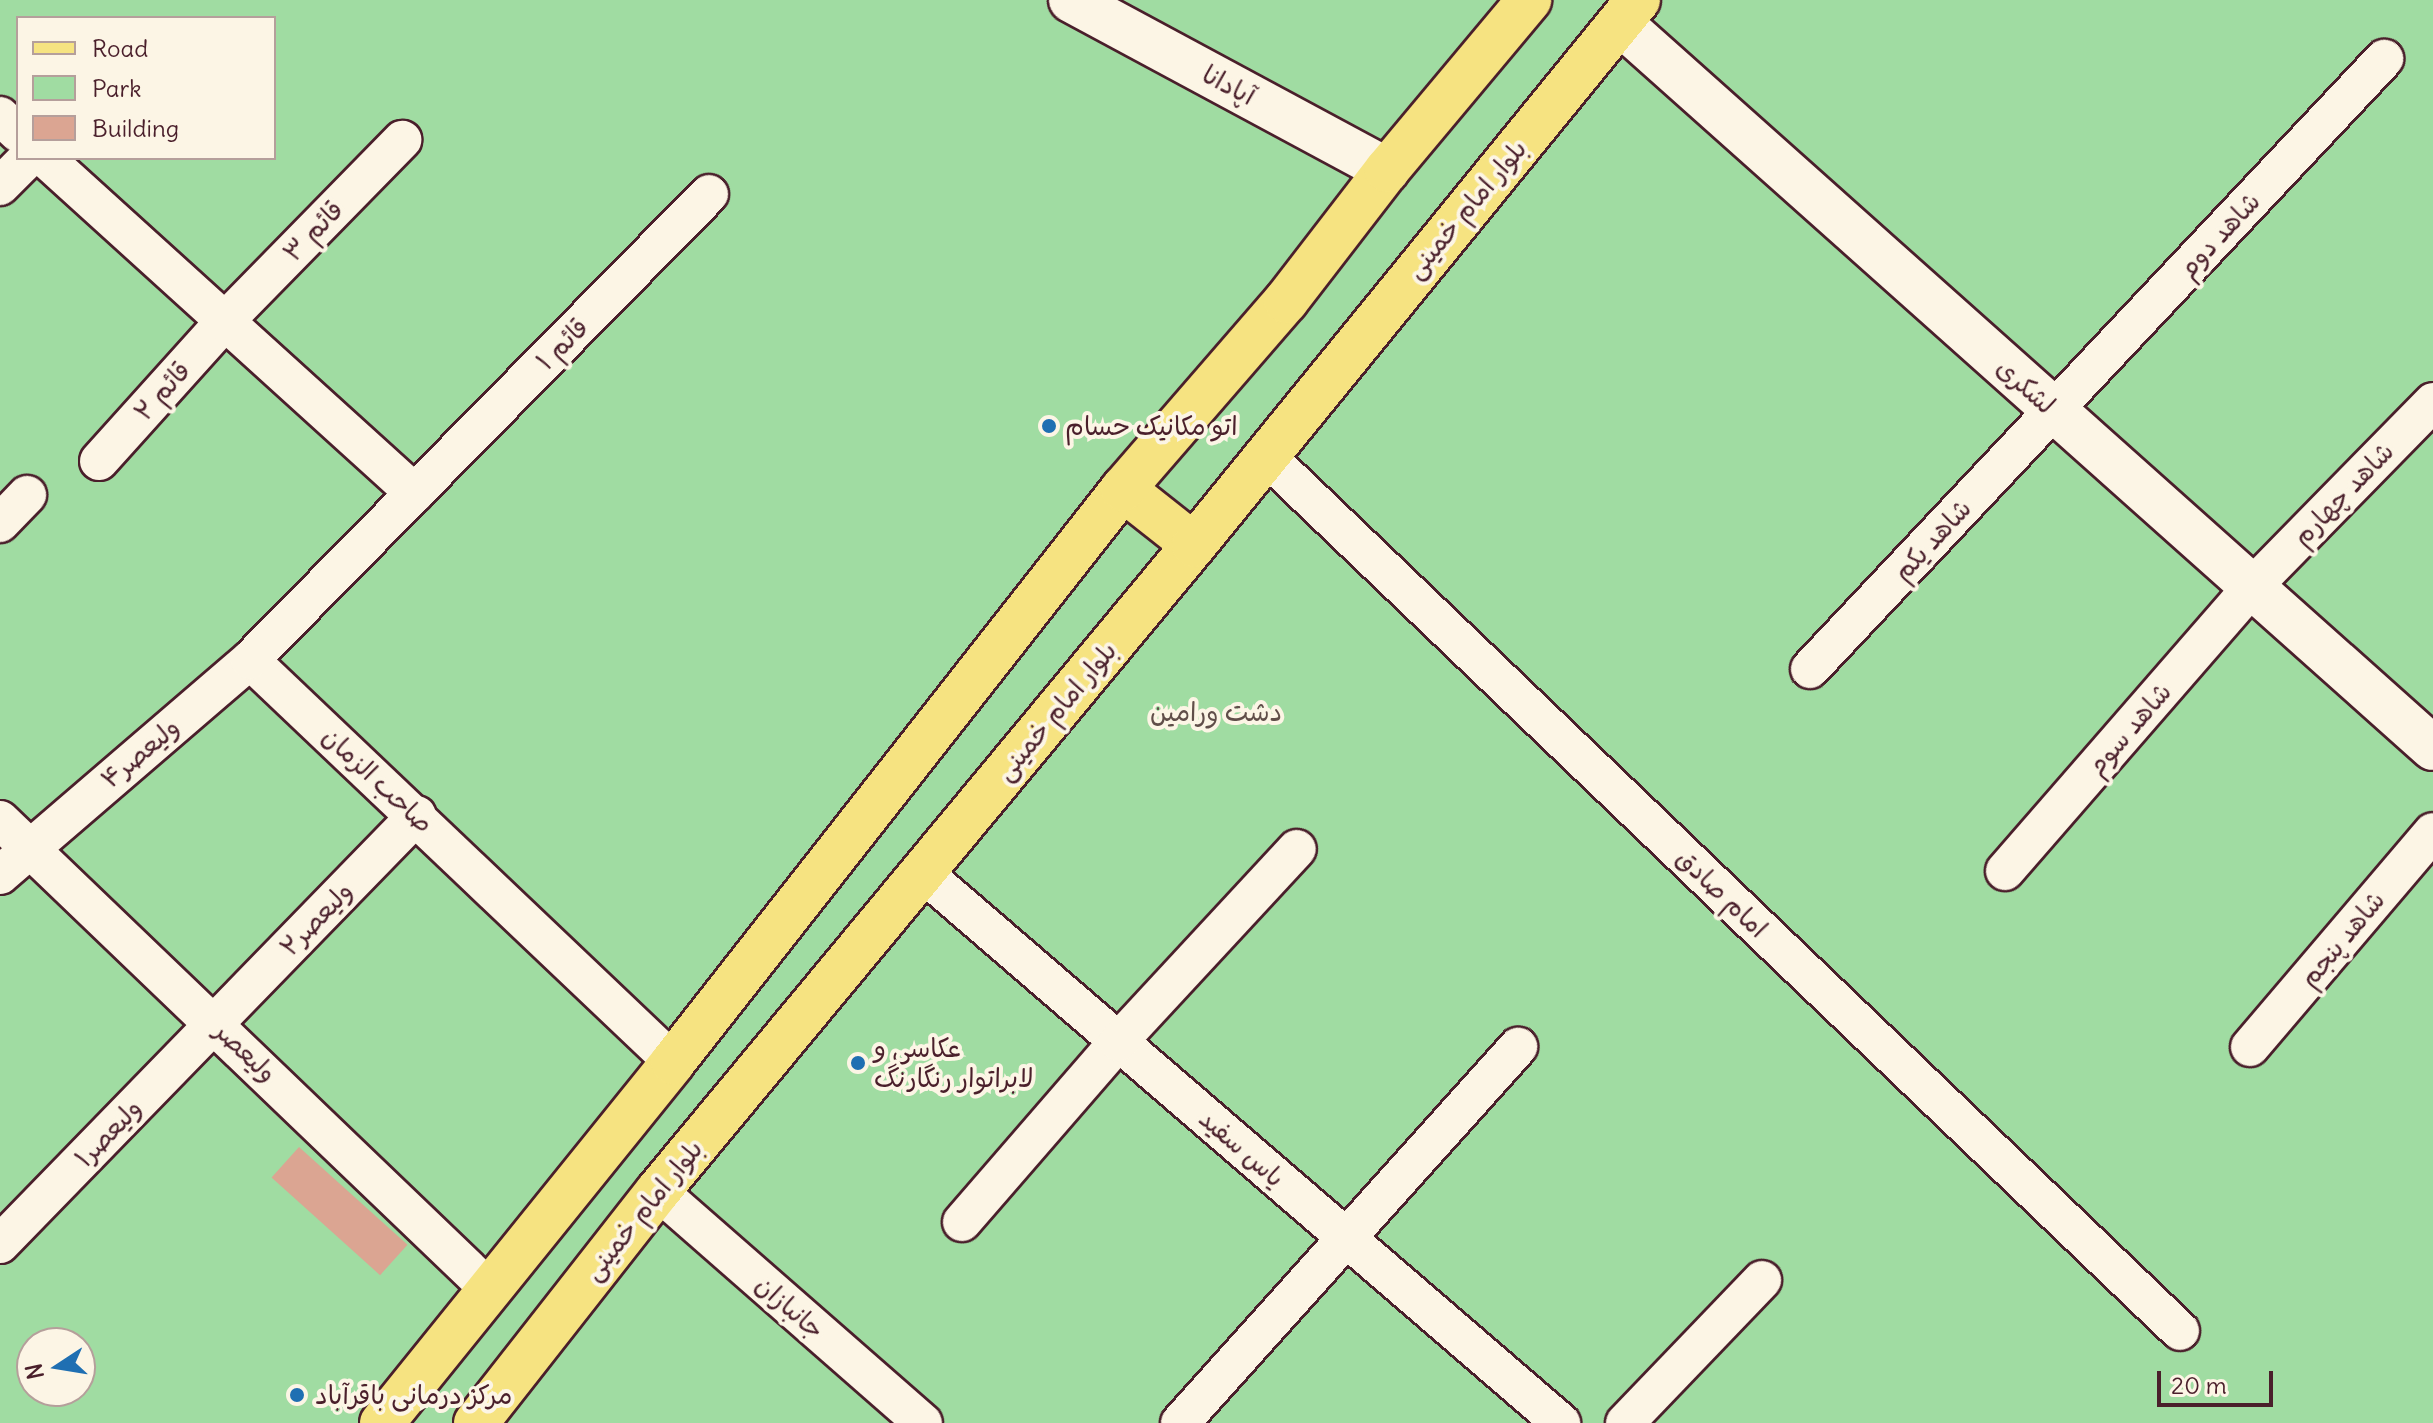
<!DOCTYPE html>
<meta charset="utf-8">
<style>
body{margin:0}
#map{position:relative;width:2433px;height:1423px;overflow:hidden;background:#fcf5e5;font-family:Delius,"Playpen Sans Arabic",sans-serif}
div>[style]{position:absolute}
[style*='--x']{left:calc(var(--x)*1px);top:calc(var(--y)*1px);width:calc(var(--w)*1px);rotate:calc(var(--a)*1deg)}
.green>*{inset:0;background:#a0dca2}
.building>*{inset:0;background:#dba592;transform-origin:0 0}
.roads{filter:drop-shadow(2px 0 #4a1f2b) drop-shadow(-2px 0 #4a1f2b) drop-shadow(0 2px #4a1f2b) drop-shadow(0 -2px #4a1f2b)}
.street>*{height:38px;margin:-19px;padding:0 19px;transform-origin:19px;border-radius:19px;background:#fcf5e5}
.secondary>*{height:44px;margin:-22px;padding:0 22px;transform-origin:22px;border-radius:22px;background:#fcf5e5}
.primary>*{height:44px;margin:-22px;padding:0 22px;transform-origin:22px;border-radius:22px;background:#f6e381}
.dots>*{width:22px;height:22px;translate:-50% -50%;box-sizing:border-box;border:4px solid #fcf5e5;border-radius:50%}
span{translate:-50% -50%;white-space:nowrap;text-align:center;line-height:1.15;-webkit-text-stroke:8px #fcf5e5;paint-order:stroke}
.street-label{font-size:26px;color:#4a1f2b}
.poi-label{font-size:26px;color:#4a1f2b}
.left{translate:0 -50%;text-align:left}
.park-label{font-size:26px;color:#604e49}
.legend{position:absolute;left:16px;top:16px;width:260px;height:144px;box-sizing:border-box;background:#fcf5e5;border:2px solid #b59f9b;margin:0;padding:10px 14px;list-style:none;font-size:24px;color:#4a1f2b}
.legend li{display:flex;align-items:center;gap:16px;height:40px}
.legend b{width:40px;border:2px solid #b59f9b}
.north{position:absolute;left:16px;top:1327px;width:80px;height:80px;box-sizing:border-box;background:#fcf5e5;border:2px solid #b59f9b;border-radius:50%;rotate:258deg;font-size:22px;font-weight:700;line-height:32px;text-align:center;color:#4a1f2b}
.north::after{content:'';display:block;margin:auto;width:28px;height:36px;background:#1f6fb2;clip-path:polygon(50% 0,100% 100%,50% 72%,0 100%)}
.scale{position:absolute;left:2157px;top:1371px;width:116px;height:36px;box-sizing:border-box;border:4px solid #4a1f2b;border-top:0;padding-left:10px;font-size:24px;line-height:28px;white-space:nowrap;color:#4a1f2b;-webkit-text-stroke:6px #fcf5e5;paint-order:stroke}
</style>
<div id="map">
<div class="green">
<i style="clip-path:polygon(evenodd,0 0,2433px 0,2433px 1423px,0 1423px,0 0,18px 18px,274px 18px,274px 158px,18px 158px,18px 18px,0 0,32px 1343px,80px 1343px,80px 1391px,32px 1391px,32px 1343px)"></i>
</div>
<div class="building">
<i style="left:299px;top:1147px;width:146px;height:41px;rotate:42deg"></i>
</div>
<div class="roads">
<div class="street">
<i style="--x:0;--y:116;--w:25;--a:43"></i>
<i style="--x:45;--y:158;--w:499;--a:42.2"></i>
<i style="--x:0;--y:186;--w:40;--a:-45"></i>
<i style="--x:1264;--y:454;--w:1268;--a:43.75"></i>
<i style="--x:99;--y:461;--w:187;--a:-48"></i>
<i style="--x:224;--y:322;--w:255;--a:-45.6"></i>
<i style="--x:0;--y:523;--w:39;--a:-46"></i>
<i style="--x:250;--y:660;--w:584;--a:43.54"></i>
<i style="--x:1810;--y:669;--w:838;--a:-46.74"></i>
<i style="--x:0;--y:820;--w:676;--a:43.8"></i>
<i style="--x:2005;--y:871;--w:376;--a:-49"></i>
<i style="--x:2252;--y:587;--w:259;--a:-45.6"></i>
<i style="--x:922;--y:872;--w:844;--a:40.77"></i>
<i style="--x:0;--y:875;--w:330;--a:-40.7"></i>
<i style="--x:250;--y:660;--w:654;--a:-45.43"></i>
<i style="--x:2250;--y:1047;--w:282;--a:-49.6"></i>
<i style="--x:658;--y:1191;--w:352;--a:41.2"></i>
<i style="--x:962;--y:1222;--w:238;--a:-49.1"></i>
<i style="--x:1118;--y:1042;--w:263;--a:-47.2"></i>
<i style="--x:0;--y:1244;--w:598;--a:-45.81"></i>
<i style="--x:1180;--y:1423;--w:506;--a:-48.05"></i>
<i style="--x:1625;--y:1423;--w:198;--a:-46.2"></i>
</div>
<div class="secondary">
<i style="--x:1071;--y:0;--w:359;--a:28.3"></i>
<i style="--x:1620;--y:23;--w:1089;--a:41.73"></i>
</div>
<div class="primary">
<i style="--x:1123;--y:489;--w:90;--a:38.3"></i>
<i style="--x:382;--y:1423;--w:464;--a:-51.1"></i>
<i style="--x:673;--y:1062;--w:729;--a:-51.86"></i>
<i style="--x:1123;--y:489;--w:249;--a:-49.1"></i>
<i style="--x:1286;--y:301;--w:165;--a:-52.4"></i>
<i style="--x:1387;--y:170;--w:222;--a:-50.1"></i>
<i style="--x:476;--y:1423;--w:295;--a:-51.9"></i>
<i style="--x:658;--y:1191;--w:839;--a:-50.32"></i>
<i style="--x:1194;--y:545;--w:703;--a:-50.83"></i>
</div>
</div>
<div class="dots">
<i style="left:1049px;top:426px;background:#1f6fb2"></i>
<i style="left:858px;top:1063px;background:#1f6fb2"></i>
<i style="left:297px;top:1395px;background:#1f6fb2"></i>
</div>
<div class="street-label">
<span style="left:1229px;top:85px;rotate:28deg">آپادانا</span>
<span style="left:1466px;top:209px;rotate:-50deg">بلوار امام خمینی</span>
<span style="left:313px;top:231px;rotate:-46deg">قائم ۳</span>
<span style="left:2219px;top:235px;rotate:-47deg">شاهد دوم</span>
<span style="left:562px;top:344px;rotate:-45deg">قائم ۱</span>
<span style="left:2026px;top:386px;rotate:42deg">لشکری</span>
<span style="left:162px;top:391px;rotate:-48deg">قائم ۲</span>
<span style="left:2343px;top:494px;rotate:-46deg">شاهد چهارم</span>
<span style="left:1932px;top:540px;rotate:-47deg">شاهد یکم</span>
<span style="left:1056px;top:711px;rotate:-50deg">بلوار امام خمینی</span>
<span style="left:2129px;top:729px;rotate:-49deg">شاهد سوم</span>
<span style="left:140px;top:753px;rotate:-40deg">ولیعصر۴</span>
<span style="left:378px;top:780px;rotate:43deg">صاحب الزمان</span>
<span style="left:1722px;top:893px;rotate:44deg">امام صادق</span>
<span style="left:316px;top:919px;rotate:-46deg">ولیعصر۲</span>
<span style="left:2342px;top:939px;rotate:-50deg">شاهد پنجم</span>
<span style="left:246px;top:1052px;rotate:44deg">ولیعصر</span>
<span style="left:108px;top:1133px;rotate:-46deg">ولیعصر۱</span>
<span style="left:1242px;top:1148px;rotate:41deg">یاس سفید</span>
<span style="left:643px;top:1210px;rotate:-51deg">بلوار امام خمینی</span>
<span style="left:790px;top:1307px;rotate:41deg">جانبازان</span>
</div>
<div class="poi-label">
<span class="left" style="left:1065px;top:426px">اتو مکانیک حسام</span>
<span class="left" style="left:874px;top:1063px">عکاسی و<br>لابراتوار رنگارنگ</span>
<span class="left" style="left:315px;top:1395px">مرکز درمانی باقرآباد</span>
</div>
<div class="park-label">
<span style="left:1216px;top:712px">دشت ورامین</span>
</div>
<ul class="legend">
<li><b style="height:10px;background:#f6e381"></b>Road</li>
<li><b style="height:22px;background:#a0dca2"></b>Park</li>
<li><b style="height:22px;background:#dba592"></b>Building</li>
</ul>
<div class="north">N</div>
<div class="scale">20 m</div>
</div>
